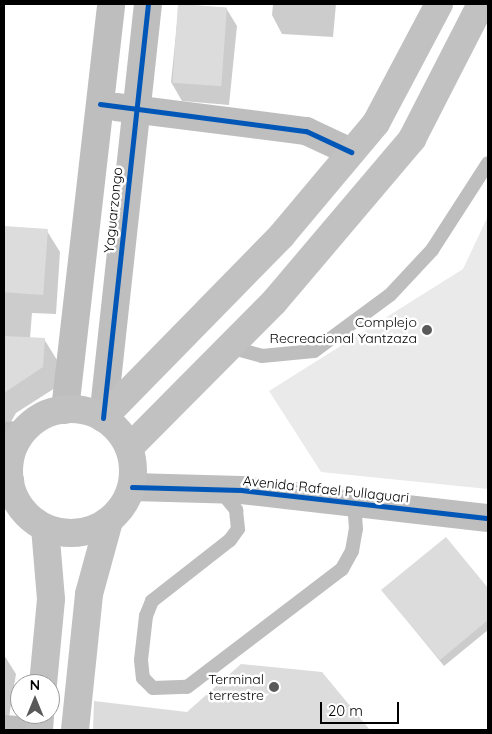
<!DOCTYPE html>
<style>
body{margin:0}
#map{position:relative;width:492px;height:734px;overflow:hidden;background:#fff;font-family:Quicksand,sans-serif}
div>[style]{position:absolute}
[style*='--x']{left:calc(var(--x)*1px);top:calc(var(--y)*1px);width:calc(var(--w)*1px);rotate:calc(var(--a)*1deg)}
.green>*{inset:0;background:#eaeaea}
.shadow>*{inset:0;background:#0003}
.building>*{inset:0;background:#dcdcdc;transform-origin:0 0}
.service>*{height:14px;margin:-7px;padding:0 7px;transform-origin:7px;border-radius:7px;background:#bebebe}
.minor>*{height:28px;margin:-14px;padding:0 14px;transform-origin:14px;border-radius:14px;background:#bebebe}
.tertiary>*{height:28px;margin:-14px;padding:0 14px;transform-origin:14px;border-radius:14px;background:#bebebe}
.secondary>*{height:28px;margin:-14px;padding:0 14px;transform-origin:14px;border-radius:14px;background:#c1c1c1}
.secondary>.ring{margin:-14px;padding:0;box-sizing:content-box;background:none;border:28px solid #c1c1c1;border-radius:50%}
.cycleway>*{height:5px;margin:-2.5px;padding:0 2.5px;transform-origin:2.5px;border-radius:2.5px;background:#0057b8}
.dots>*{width:14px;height:14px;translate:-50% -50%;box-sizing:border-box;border:2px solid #fff;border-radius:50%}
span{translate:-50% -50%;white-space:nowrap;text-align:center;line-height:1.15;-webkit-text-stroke:5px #fff;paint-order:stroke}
.street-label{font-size:14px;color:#000}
.poi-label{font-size:14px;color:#000}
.right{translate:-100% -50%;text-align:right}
.frame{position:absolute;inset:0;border:5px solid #000;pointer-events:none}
.north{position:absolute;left:10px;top:674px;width:50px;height:50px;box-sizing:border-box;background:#fff;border:1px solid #999;border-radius:50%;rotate:0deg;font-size:14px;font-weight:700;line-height:20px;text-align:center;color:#000}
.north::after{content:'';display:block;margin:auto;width:18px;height:22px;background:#595959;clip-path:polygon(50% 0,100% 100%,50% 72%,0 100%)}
.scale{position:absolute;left:320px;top:702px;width:79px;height:22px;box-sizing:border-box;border:2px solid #000;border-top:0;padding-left:6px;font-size:15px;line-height:18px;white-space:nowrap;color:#000;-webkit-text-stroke:4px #fff;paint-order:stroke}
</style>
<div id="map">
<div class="green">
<i style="clip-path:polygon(488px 216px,488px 489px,321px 472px,269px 391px,463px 269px)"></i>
</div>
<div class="shadow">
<i style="clip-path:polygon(179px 4px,226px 8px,237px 26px,229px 105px,182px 101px,171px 82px)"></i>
<i style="clip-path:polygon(273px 4px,336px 4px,333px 37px,282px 34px,272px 15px)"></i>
<i style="clip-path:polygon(4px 227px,47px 231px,60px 252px,56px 314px,32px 313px,30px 338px,44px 339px,57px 360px,55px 388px,16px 413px,4px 434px)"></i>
<i style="clip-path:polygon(445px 539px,488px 590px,488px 630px,444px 666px,387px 596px)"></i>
<i style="clip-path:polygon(4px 655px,16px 674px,7px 729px,4px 729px)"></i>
<i style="clip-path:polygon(321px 674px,368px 730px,94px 730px,95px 702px,188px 713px)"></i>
</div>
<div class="building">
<i style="left:178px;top:4px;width:49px;height:79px;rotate:4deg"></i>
<i style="left:4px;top:226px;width:44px;height:66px;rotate:4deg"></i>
<i style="clip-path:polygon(4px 336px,45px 338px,43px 367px,4px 393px)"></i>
<i style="clip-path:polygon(446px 537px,488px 588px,488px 620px,440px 660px,381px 590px)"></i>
<i style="clip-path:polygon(241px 664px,322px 672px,370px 730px,93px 730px,94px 701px,187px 712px)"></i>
</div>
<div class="service">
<i style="--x:229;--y:347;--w:34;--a:15"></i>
<i style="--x:262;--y:356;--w:52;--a:-5.5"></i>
<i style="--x:314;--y:351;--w:94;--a:-36.4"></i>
<i style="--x:390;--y:295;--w:62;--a:-47"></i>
<i style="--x:432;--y:250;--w:103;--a:-57.2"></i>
<i style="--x:220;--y:490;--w:26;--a:51"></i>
<i style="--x:236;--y:510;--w:19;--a:84"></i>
<i style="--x:238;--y:529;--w:14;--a:126"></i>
<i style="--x:230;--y:540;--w:99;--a:142"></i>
<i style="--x:152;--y:601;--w:16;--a:112"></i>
<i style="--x:146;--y:616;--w:44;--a:96.5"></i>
<i style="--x:141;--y:660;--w:18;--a:84"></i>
<i style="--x:143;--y:678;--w:14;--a:45"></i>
<i style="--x:153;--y:688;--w:34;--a:-2"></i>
<i style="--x:187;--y:687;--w:195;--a:-37.3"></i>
<i style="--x:342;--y:569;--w:21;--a:-61"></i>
<i style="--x:352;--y:551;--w:22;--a:-80"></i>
<i style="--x:356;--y:529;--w:26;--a:-94"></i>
</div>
<div class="minor">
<i style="--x:116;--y:107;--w:192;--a:7.2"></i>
<i style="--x:306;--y:131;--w:50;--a:25"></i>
<i style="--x:65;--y:410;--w:409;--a:-83.5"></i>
<i style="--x:103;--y:418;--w:416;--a:-83.8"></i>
<i style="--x:4;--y:729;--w:13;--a:4"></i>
</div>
<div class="tertiary">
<i style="--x:4;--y:436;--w:15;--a:-4"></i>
<i style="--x:4;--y:478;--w:7;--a:27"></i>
<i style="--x:132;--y:487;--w:109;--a:1.6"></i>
<i style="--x:241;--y:490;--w:249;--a:6.5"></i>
</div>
<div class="secondary">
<i class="ring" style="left:9px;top:409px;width:96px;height:96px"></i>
<i style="--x:103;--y:418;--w:256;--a:-45.6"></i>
<i style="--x:282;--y:235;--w:146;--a:-50"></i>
<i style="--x:376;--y:123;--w:135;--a:-62.1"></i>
<i style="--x:129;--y:448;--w:206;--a:-45.2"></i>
<i style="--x:274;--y:302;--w:214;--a:-49.7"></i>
<i style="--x:412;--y:139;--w:152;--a:-62.9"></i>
<i style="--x:43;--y:684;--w:85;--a:-84.6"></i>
<i style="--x:51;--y:599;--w:71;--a:-94.8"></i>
<i style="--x:39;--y:730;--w:16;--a:-86"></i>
<i style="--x:75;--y:730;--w:137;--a:-84.1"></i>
<i style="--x:89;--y:594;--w:76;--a:-74.7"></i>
</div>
<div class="cycleway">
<i style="--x:100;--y:104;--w:208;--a:7.5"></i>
<i style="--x:306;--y:131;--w:50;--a:25"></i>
<i style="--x:103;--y:418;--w:416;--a:-83.8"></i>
<i style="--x:132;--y:487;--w:109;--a:1.6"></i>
<i style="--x:241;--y:490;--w:249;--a:6.5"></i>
</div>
<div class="dots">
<i style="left:427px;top:330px;background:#595959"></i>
<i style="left:274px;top:687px;background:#595959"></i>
</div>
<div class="street-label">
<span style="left:113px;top:210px;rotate:-84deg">Yaguarzongo</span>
<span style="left:326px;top:489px;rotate:6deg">Avenida Rafael Pullaguari</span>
</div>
<div class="poi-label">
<span class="right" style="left:417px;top:330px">Complejo<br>Recreacional Yantzaza</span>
<span class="right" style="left:264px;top:687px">Terminal<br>terrestre</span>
</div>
<div class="frame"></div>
<div class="north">N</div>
<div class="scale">20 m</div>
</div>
